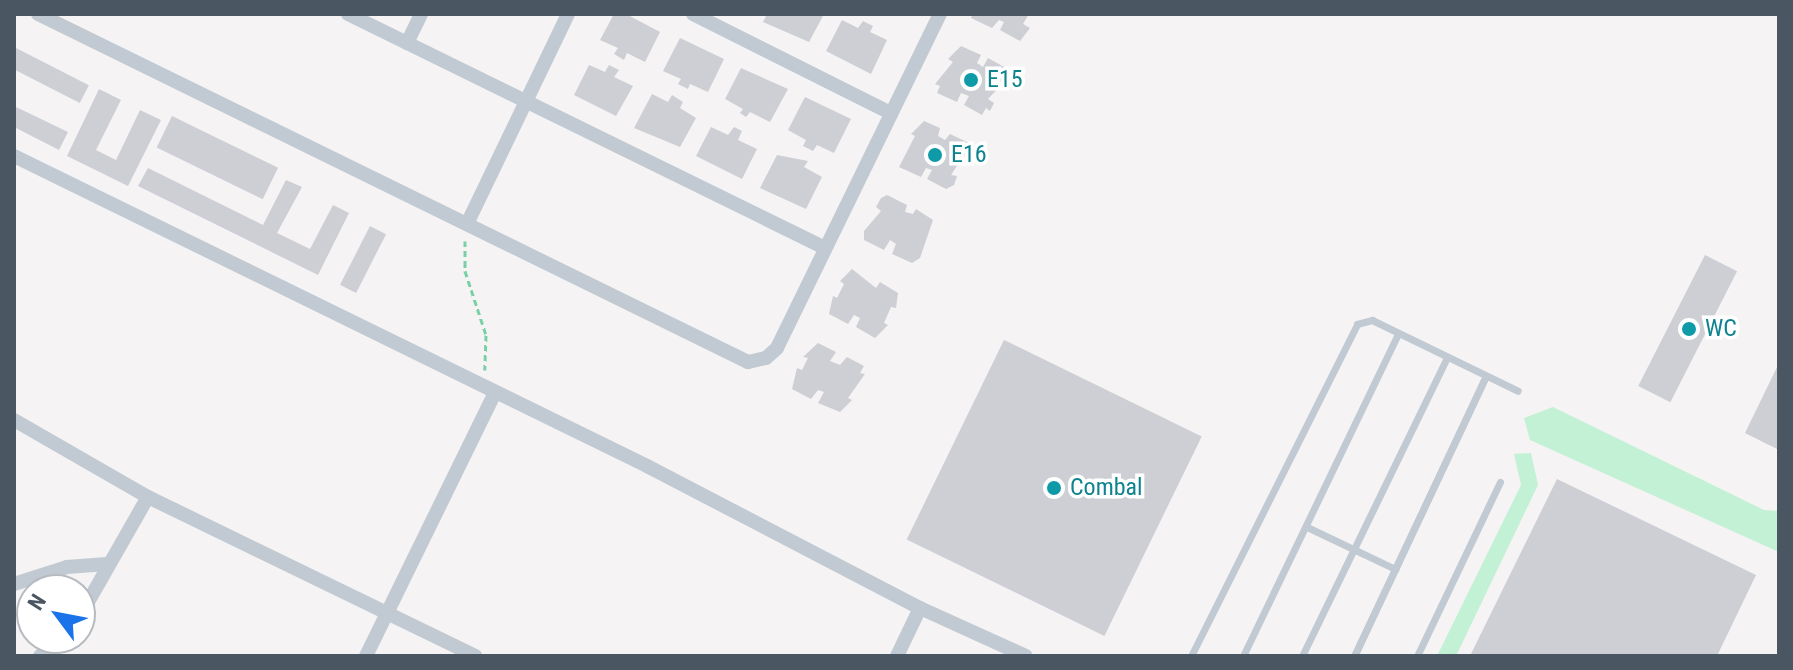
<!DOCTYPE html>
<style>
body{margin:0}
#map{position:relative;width:1793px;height:670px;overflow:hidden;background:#f5f3f3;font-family:"Roboto Condensed",sans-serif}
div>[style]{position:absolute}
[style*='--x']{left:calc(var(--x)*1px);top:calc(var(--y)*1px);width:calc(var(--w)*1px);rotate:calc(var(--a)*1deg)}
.green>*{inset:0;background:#c3f1d5}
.building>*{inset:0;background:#cdcfd5;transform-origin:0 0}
.path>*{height:3px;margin-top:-1.5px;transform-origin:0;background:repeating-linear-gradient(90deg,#7ad0a6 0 6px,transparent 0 10px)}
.service>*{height:7px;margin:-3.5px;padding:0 3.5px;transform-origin:3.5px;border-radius:3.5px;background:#c1cad2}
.minor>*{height:14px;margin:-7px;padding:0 7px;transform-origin:7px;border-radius:7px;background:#c1cad2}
.dots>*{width:22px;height:22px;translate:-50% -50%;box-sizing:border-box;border:4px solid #fff;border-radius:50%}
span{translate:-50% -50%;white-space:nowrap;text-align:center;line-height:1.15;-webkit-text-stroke:7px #fff;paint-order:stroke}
.culture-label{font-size:24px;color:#0d838f}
.left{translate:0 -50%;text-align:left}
.frame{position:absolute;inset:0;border:16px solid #4a5661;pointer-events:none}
.north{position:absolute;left:16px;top:574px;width:80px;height:80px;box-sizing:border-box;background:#fff;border:2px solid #b7bbc0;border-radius:50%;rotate:302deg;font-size:22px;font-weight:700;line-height:32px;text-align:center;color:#4a5661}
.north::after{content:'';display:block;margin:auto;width:28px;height:36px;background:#1a73e8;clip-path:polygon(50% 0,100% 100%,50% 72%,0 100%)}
</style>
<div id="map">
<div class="green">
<i style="clip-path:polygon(1553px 407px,1764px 510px,1779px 511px,1779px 552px,1530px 440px,1524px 418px)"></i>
<i style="clip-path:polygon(1531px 453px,1538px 485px,1456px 656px,1437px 656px,1521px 485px,1514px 454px)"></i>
</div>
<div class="building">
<i style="clip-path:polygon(614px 14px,626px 14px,660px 32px,645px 62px,627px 53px,624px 60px,614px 54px,618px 48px,600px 40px)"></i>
<i style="clip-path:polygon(767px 14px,824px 14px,809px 42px,763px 22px)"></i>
<i style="clip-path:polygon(973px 14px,1029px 14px,1023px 24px,1030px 28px,1020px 41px,1000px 30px,1004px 22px,999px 20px,992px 28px,971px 18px)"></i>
<i style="clip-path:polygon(842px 20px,858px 28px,863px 21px,873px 26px,870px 32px,887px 40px,871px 74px,826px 51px)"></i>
<i style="clip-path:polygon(680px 38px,724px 59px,708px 92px,690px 84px,688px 89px,678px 84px,681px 79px,663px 71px)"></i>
<i style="clip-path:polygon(961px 46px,981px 55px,977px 63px,983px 67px,988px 58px,1006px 68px,1003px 83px,988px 99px,994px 103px,990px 111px,986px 108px,982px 115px,964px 105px,969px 96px,961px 93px,957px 102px,937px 93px,940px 86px,935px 84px,953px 62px,948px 59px)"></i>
<i style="left:14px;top:47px;width:84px;height:20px;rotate:27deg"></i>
<i style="clip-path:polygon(589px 65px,605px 72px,609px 65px,619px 70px,614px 77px,633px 86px,616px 116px,574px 95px)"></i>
<i style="clip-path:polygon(741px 68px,788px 89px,770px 122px,750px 112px,746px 117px,740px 113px,743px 109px,725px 99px)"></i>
<i style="clip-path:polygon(99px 89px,121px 100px,96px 150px,116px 160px,140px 110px,161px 120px,128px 186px,67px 156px)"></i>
<i style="clip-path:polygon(652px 94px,668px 102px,672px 95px,683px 102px,680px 108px,696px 118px,680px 147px,634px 128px)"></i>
<i style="clip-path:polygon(805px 97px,851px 119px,834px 153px,817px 145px,813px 151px,803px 146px,806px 140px,788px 130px)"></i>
<i style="clip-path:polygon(14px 106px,68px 132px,59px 150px,14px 127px)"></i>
<i style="left:172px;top:116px;width:118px;height:35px;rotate:26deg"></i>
<i style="clip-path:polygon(924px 121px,940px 128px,938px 136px,945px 140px,950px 134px,969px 143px,965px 150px,970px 153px,966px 160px,962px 158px,951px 175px,957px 176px,954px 185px,946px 189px,927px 179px,932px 170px,926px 168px,921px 177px,899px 167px,915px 136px,911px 134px)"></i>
<i style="clip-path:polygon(711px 127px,728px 135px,734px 127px,742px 131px,738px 140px,757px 149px,742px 179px,696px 156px)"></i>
<i style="clip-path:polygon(777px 155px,808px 161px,804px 167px,822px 177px,806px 209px,760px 188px)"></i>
<i style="clip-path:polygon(148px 168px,263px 225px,286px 180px,302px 187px,277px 233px,310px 249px,333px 205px,349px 213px,318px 275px,138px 186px)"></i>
<i style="clip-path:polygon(887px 195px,907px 205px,905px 212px,913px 214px,916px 209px,933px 220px,920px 258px,912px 263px,892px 254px,896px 244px,890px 240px,884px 250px,864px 240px,864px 231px,881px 211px,876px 207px,881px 198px)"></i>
<i style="left:370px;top:226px;width:18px;height:66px;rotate:27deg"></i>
<i style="left:1705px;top:255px;width:36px;height:147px;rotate:27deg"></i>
<i style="clip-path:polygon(852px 269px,876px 288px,880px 282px,898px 293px,896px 308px,891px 307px,884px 323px,888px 325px,875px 338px,856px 327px,860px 318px,854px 315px,848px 324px,829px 314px,833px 296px,837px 298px,844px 284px,840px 281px)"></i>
<i style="left:1004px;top:340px;width:220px;height:222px;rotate:26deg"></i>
<i style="clip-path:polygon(818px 343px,836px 352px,830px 361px,840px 365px,847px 357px,864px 366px,860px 373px,865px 374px,848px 398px,852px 400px,840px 412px,818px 403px,824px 392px,818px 390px,811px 399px,792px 389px,797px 368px,802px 370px,808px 358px,803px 357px)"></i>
<i style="clip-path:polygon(1779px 363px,1779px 450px,1745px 433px)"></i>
<i style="clip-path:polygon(1557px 479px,1756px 575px,1717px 656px,1470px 656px)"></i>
</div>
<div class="path">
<i style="--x:465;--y:241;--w:30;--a:90"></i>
<i style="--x:465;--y:271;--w:67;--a:71.8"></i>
<i style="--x:486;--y:335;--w:35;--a:92"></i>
</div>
<div class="service">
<i style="--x:1486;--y:376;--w:310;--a:115.2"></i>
<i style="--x:1354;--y:656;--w:96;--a:-64.8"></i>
<i style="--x:1395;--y:569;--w:213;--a:-64.8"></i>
<i style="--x:1307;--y:527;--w:98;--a:25.5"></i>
<i style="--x:1191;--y:656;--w:371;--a:-63.4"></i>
<i style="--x:1357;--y:324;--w:16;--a:-15"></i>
<i style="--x:1372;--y:320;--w:162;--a:25.9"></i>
<i style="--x:1243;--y:656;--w:357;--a:-64.3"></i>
<i style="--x:1302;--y:656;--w:331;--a:-64.1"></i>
<i style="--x:1417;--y:656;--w:193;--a:-64.5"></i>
</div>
<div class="minor">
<i style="--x:38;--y:14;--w:791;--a:26.11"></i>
<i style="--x:748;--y:362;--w:18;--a:-13"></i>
<i style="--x:766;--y:358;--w:15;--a:-42"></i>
<i style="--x:777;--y:348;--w:372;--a:-64"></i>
<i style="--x:348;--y:14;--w:531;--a:26.13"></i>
<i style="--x:693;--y:14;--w:221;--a:26.6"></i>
<i style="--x:407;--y:43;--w:32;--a:-64"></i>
<i style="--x:14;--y:156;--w:705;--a:26.09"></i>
<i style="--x:647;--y:466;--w:308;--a:27.5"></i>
<i style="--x:920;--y:608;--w:116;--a:24.4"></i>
<i style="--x:467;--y:224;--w:233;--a:-64.3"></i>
<i style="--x:14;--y:420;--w:155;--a:29.9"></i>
<i style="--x:148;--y:497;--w:364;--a:25.9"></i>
<i style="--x:14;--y:584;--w:56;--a:-17.8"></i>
<i style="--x:67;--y:567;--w:40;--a:-4.3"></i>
<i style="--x:80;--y:616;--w:137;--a:-60.3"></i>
<i style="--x:40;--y:656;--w:28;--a:-41"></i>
<i style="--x:366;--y:656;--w:291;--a:-63.9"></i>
<i style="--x:897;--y:656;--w:53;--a:-64.4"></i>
</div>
<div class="dots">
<i style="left:971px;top:80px;background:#0f9aa8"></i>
<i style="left:935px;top:155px;background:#0f9aa8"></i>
<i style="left:1689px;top:329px;background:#0f9aa8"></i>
<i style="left:1054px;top:488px;background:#0f9aa8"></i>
</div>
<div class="culture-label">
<span class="left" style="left:987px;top:80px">E15</span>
<span class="left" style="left:951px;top:155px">E16</span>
<span class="left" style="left:1705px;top:329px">WC</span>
<span class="left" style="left:1070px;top:488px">Combal</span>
</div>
<div class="frame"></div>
<div class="north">N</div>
</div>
